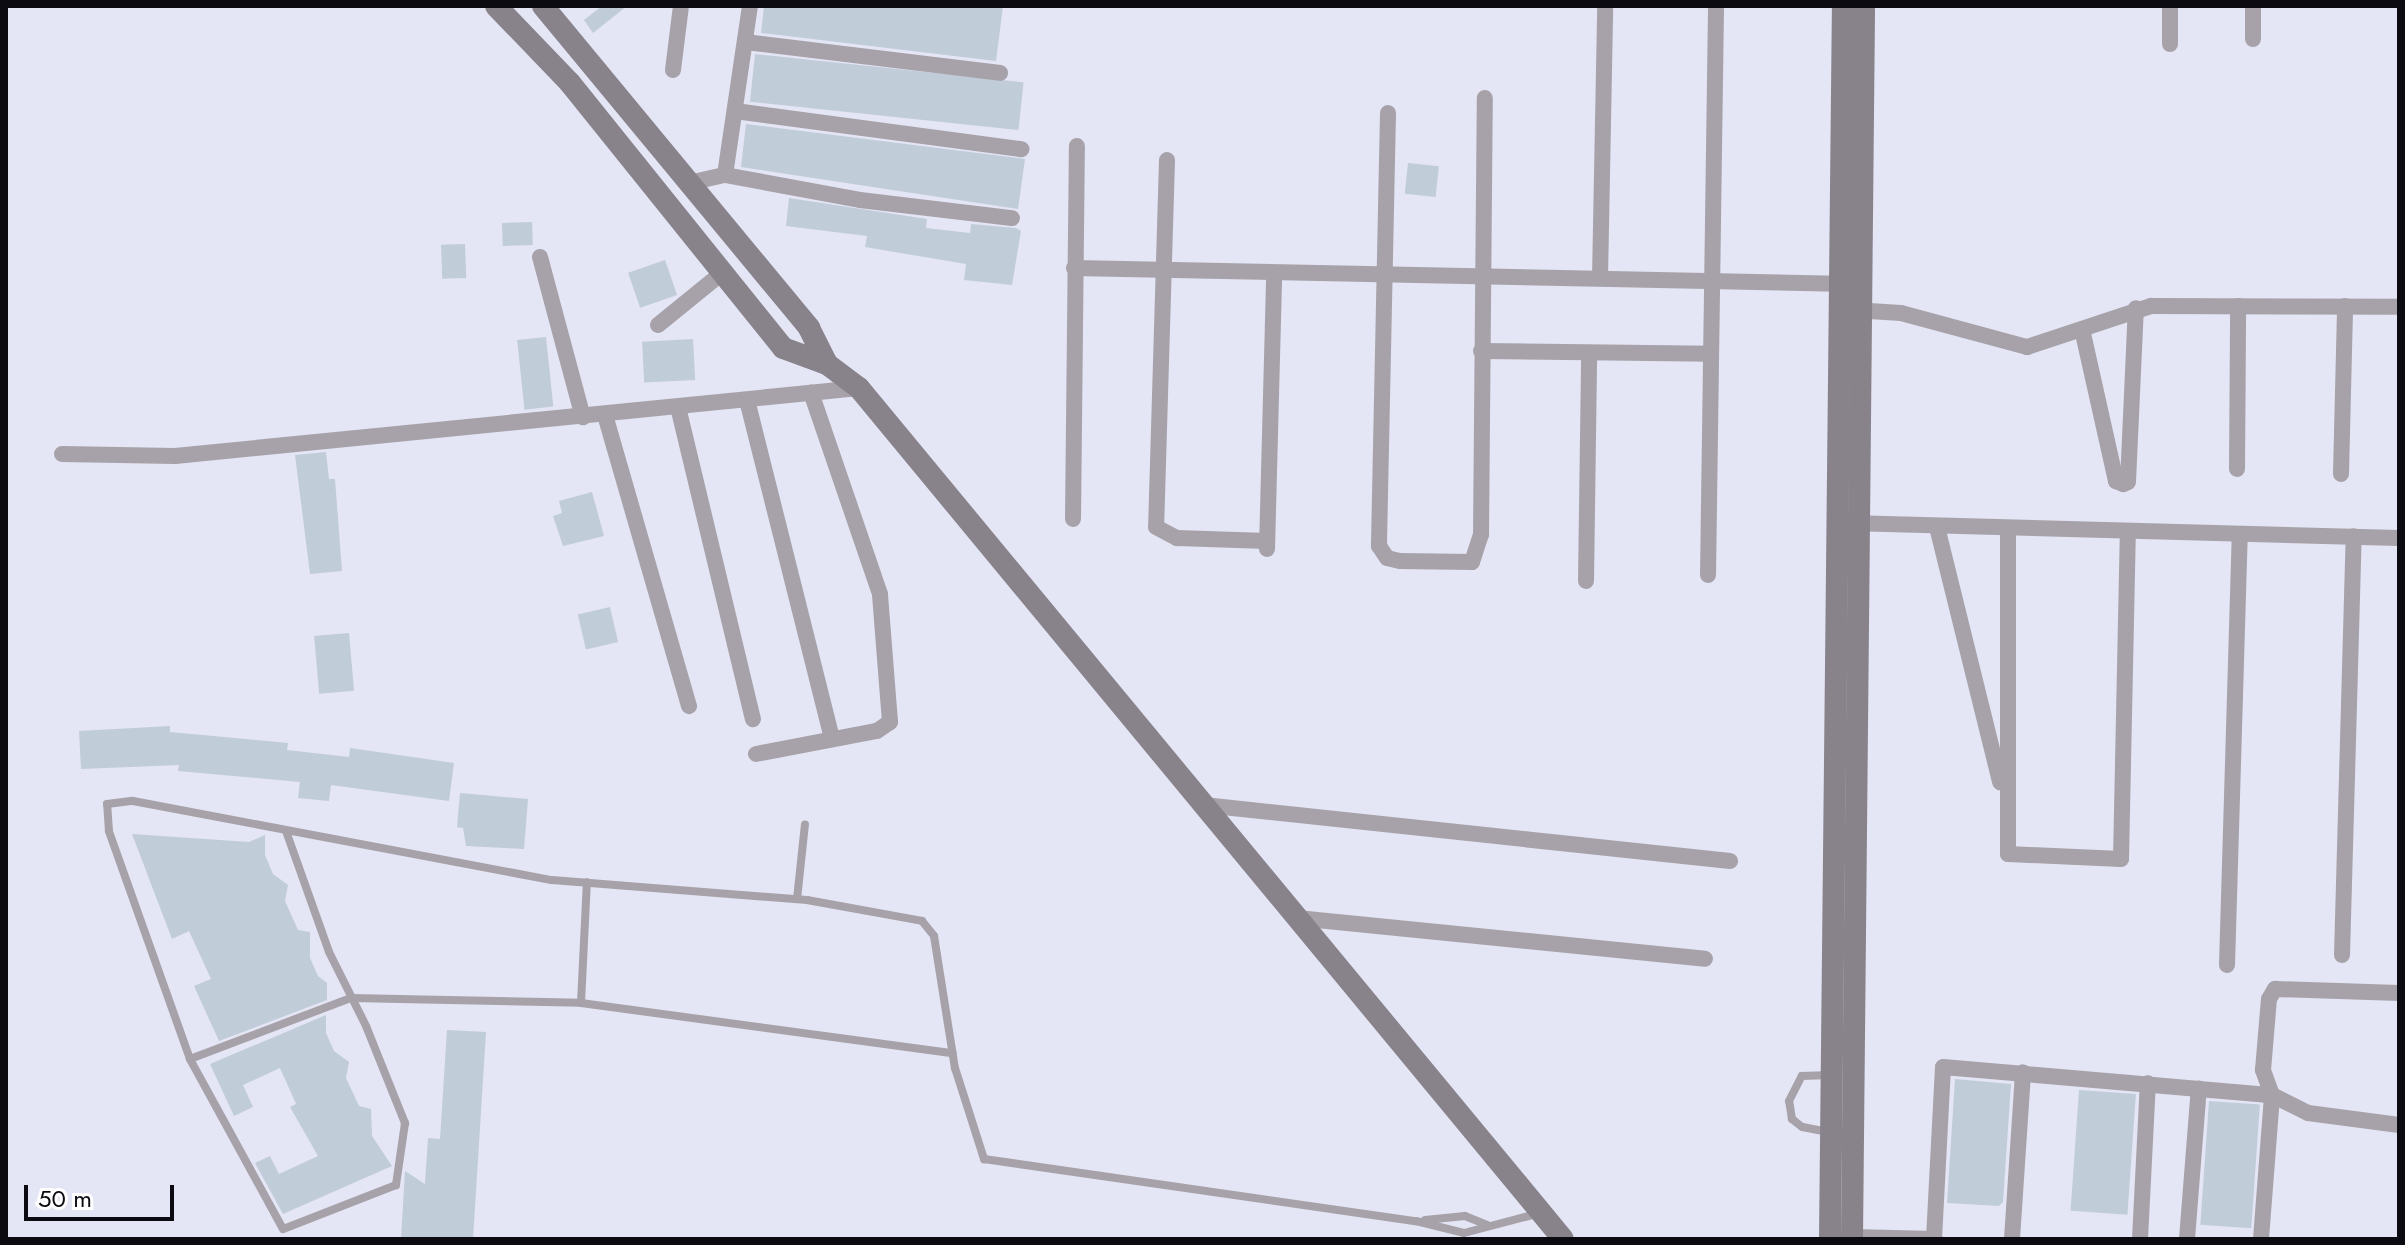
<!DOCTYPE html>
<style>
body{margin:0}
#map{position:relative;width:2405px;height:1245px;overflow:hidden;background:#e4e5f5;font-family:Jost,sans-serif}
div>[style]{position:absolute}
[style*='--x']{left:calc(var(--x)*1px);top:calc(var(--y)*1px);width:calc(var(--w)*1px);rotate:calc(var(--a)*1deg)}
.building>*{inset:0;background:#c1ccd9;transform-origin:0 0}
.lane>*{height:8px;margin:-4px;padding:0 4px;transform-origin:4px;border-radius:4px;background:#a7a2a9}
.street>*{height:16px;margin:-8px;padding:0 8px;transform-origin:8px;border-radius:8px;background:#a7a2a9}
.secondary>*{height:22px;margin:-11px;padding:0 11px;transform-origin:11px;border-radius:11px;background:#88828b}
span{translate:-50% -50%;white-space:nowrap;text-align:center;line-height:1.15;-webkit-text-stroke:8px #fff;paint-order:stroke}
.frame{position:absolute;inset:0;border:8px solid #0b0b11;pointer-events:none}
.scale{position:absolute;left:24px;top:1185px;width:150px;height:36px;box-sizing:border-box;border:4px solid #0b0b11;border-top:0;padding-left:10px;font-size:24px;line-height:28px;white-space:nowrap;color:#0b0b11;-webkit-text-stroke:6px #fff;paint-order:stroke}
</style>
<div id="map">
<div class="building">
<i style="clip-path:polygon(602px 6px,627px 6px,593px 33px,584px 20px)"></i>
<i style="clip-path:polygon(764px 6px,1003px 6px,996px 61px,761px 33px)"></i>
<i style="left:755px;top:54px;width:270px;height:48px;rotate:6deg"></i>
<i style="clip-path:polygon(746px 124px,1025px 159px,1018px 209px,741px 167px)"></i>
<i style="left:1408px;top:163px;width:31px;height:31px;rotate:6deg"></i>
<i style="clip-path:polygon(789px 198px,927px 219px,926px 228px,970px 233px,971px 224px,1016px 228px,1021px 231px,1012px 285px,964px 280px,966px 264px,865px 247px,867px 236px,786px 226px)"></i>
<i style="left:532px;top:222px;width:23px;height:30px;rotate:88deg"></i>
<i style="left:465px;top:244px;width:34px;height:24px;rotate:88deg"></i>
<i style="left:665px;top:260px;width:37px;height:39px;rotate:71deg"></i>
<i style="left:546px;top:337px;width:70px;height:29px;rotate:84deg"></i>
<i style="left:693px;top:339px;width:41px;height:51px;rotate:87deg"></i>
<i style="clip-path:polygon(326px 452px,329px 479px,335px 479px,342px 571px,310px 574px,295px 455px)"></i>
<i style="clip-path:polygon(592px 492px,604px 536px,563px 546px,553px 516px,562px 513px,559px 501px)"></i>
<i style="left:610px;top:607px;width:36px;height:33px;rotate:77deg"></i>
<i style="left:349px;top:633px;width:58px;height:35px;rotate:85deg"></i>
<i style="clip-path:polygon(170px 726px,170px 732px,288px 743px,287px 750px,349px 757px,350px 748px,454px 763px,449px 801px,331px 785px,329px 801px,298px 798px,300px 782px,178px 771px,179px 765px,81px 769px,79px 731px)"></i>
<i style="clip-path:polygon(460px 793px,528px 799px,524px 849px,466px 846px,463px 828px,457px 827px)"></i>
<i style="clip-path:polygon(132px 834px,249px 842px,265px 835px,265px 855px,273px 874px,288px 885px,285px 901px,298px 930px,310px 932px,310px 958px,318px 976px,327px 983px,327px 1000px,219px 1041px,194px 986px,211px 979px,189px 931px,172px 939px)"></i>
<i style="clip-path:polygon(326px 1015px,326px 1033px,334px 1051px,349px 1062px,346px 1078px,359px 1106px,371px 1109px,372px 1136px,392px 1166px,283px 1214px,255px 1163px,270px 1156px,279px 1174px,318px 1156px,290px 1107px,296px 1104px,280px 1068px,243px 1085px,253px 1107px,234px 1116px,210px 1064px)"></i>
<i style="clip-path:polygon(447px 1030px,486px 1032px,473px 1239px,401px 1239px,405px 1171px,425px 1184px,428px 1138px,440px 1139px)"></i>
<i style="clip-path:polygon(1955px 1079px,2011px 1084px,2003px 1202px,1999px 1206px,1947px 1203px)"></i>
<i style="left:2079px;top:1090px;width:57px;height:121px;rotate:4deg"></i>
<i style="left:2209px;top:1101px;width:51px;height:124px;rotate:4deg"></i>
</div>
<div class="lane">
<i style="--x:286;--y:831;--w:128;--a:70.4"></i>
<i style="--x:329;--y:952;--w:83;--a:63.4"></i>
<i style="--x:366;--y:1026;--w:105;--a:68.1"></i>
<i style="--x:405;--y:1123;--w:63;--a:98.3"></i>
<i style="--x:396;--y:1185;--w:121;--a:158.7"></i>
<i style="--x:283;--y:1229;--w:194;--a:-118.7"></i>
<i style="--x:190;--y:1059;--w:242;--a:-109.6"></i>
<i style="--x:109;--y:831;--w:27;--a:-94"></i>
<i style="--x:107;--y:804;--w:26;--a:-7"></i>
<i style="--x:133;--y:801;--w:426;--a:10.7"></i>
<i style="--x:552;--y:880;--w:256;--a:4.5"></i>
<i style="--x:807;--y:900;--w:117;--a:10.3"></i>
<i style="--x:922;--y:921;--w:19;--a:51"></i>
<i style="--x:934;--y:936;--w:134;--a:81"></i>
<i style="--x:955;--y:1068;--w:96;--a:72.3"></i>
<i style="--x:984;--y:1159;--w:436;--a:8.2"></i>
<i style="--x:1416;--y:1221;--w:49;--a:14"></i>
<i style="--x:1464;--y:1233;--w:79;--a:-14.7"></i>
<i style="--x:797;--y:899;--w:75;--a:-83.9"></i>
<i style="--x:581;--y:1003;--w:121;--a:-87.2"></i>
<i style="--x:190;--y:1059;--w:172;--a:-20.8"></i>
<i style="--x:351;--y:998;--w:230;--a:1.2"></i>
<i style="--x:581;--y:1003;--w:375;--a:7.7"></i>
<i style="--x:1828;--y:1132;--w:26;--a:-169"></i>
<i style="--x:1802;--y:1127;--w:13;--a:-141"></i>
<i style="--x:1792;--y:1119;--w:18;--a:-99"></i>
<i style="--x:1789;--y:1101;--w:28;--a:-63"></i>
<i style="--x:1802;--y:1076;--w:28;--a:-2"></i>
<i style="--x:1425;--y:1220;--w:40;--a:-5.7"></i>
<i style="--x:1465;--y:1216;--w:24;--a:22"></i>
</div>
<div class="street">
<i style="--x:2170;--y:6;--w:38;--a:90"></i>
<i style="--x:2253;--y:6;--w:33;--a:90"></i>
<i style="--x:745;--y:42;--w:257;--a:6.9"></i>
<i style="--x:673;--y:70;--w:64;--a:-82.9"></i>
<i style="--x:735;--y:111;--w:289;--a:7.6"></i>
<i style="--x:1388;--y:113;--w:433;--a:91.2"></i>
<i style="--x:1379;--y:546;--w:14;--a:56"></i>
<i style="--x:1387;--y:558;--w:13;--a:13"></i>
<i style="--x:1400;--y:561;--w:72;--a:0.8"></i>
<i style="--x:1472;--y:562;--w:28;--a:-72"></i>
<i style="--x:1481;--y:535;--w:437;--a:-89.5"></i>
<i style="--x:1167;--y:160;--w:367;--a:91.7"></i>
<i style="--x:1156;--y:527;--w:24;--a:28"></i>
<i style="--x:1177;--y:538;--w:90;--a:1.9"></i>
<i style="--x:725;--y:175;--w:171;--a:-81.6"></i>
<i style="--x:689;--y:183;--w:37;--a:-13"></i>
<i style="--x:725;--y:175;--w:137;--a:10.5"></i>
<i style="--x:860;--y:200;--w:153;--a:6.8"></i>
<i style="--x:540;--y:257;--w:166;--a:75"></i>
<i style="--x:1074;--y:268;--w:775;--a:1.18"></i>
<i style="--x:1600;--y:278;--w:272;--a:-88.9"></i>
<i style="--x:1853;--y:310;--w:48;--a:3.6"></i>
<i style="--x:1901;--y:313;--w:131;--a:15.1"></i>
<i style="--x:2027;--y:347;--w:131;--a:-18.3"></i>
<i style="--x:2151;--y:306;--w:248;--a:0.2"></i>
<i style="--x:658;--y:325;--w:82;--a:-39.1"></i>
<i style="--x:2082;--y:329;--w:156;--a:77.4"></i>
<i style="--x:2116;--y:481;--w:8;--a:23"></i>
<i style="--x:2123;--y:484;--w:5;--a:-22"></i>
<i style="--x:2128;--y:482;--w:174;--a:-87.4"></i>
<i style="--x:1481;--y:351;--w:230;--a:0.7"></i>
<i style="--x:747;--y:400;--w:349;--a:75.9"></i>
<i style="--x:678;--y:407;--w:321;--a:76.5"></i>
<i style="--x:605;--y:415;--w:303;--a:73.9"></i>
<i style="--x:62;--y:454;--w:113;--a:1"></i>
<i style="--x:175;--y:456;--w:687;--a:-5.68"></i>
<i style="--x:2237;--y:469;--w:163;--a:-89.6"></i>
<i style="--x:2341;--y:474;--w:168;--a:-88.6"></i>
<i style="--x:1073;--y:519;--w:373;--a:-89.4"></i>
<i style="--x:1849;--y:523;--w:550;--a:1.56"></i>
<i style="--x:1937;--y:527;--w:263;--a:76.1"></i>
<i style="--x:2008;--y:528;--w:326;--a:90"></i>
<i style="--x:2008;--y:854;--w:113;--a:2.5"></i>
<i style="--x:2121;--y:859;--w:327;--a:-88.8"></i>
<i style="--x:1267;--y:549;--w:276;--a:-88.5"></i>
<i style="--x:1708;--y:575;--w:569;--a:-89.19"></i>
<i style="--x:1586;--y:581;--w:228;--a:-89.2"></i>
<i style="--x:756;--y:754;--w:123;--a:-10.8"></i>
<i style="--x:877;--y:731;--w:16;--a:-35"></i>
<i style="--x:890;--y:722;--w:128;--a:-94.5"></i>
<i style="--x:880;--y:594;--w:213;--a:-108.9"></i>
<i style="--x:1204;--y:805;--w:529;--a:6.08"></i>
<i style="--x:1297;--y:918;--w:410;--a:5.7"></i>
<i style="--x:2342;--y:955;--w:419;--a:-88.4"></i>
<i style="--x:2227;--y:965;--w:431;--a:-88.3"></i>
<i style="--x:1852;--y:1237;--w:83;--a:1.4"></i>
<i style="--x:1934;--y:1239;--w:172;--a:-87"></i>
<i style="--x:1943;--y:1067;--w:330;--a:4.9"></i>
<i style="--x:2272;--y:1095;--w:27;--a:-110"></i>
<i style="--x:2263;--y:1070;--w:71;--a:-85.2"></i>
<i style="--x:2269;--y:999;--w:12;--a:-59"></i>
<i style="--x:2275;--y:989;--w:124;--a:1.8"></i>
<i style="--x:2012;--y:1239;--w:167;--a:-86.2"></i>
<i style="--x:2140;--y:1239;--w:156;--a:-87.1"></i>
<i style="--x:2187;--y:1239;--w:151;--a:-85.5"></i>
<i style="--x:2261;--y:1239;--w:144;--a:-85.6"></i>
<i style="--x:2272;--y:1095;--w:40;--a:26.6"></i>
<i style="--x:2308;--y:1113;--w:92;--a:7.5"></i>
</div>
<div class="secondary">
<i style="--x:496;--y:6;--w:107;--a:46.1"></i>
<i style="--x:570;--y:83;--w:340;--a:51.2"></i>
<i style="--x:783;--y:348;--w:47;--a:20"></i>
<i style="--x:827;--y:364;--w:40;--a:37"></i>
<i style="--x:859;--y:388;--w:1104;--a:50.4"></i>
<i style="--x:543;--y:6;--w:418;--a:50.4"></i>
<i style="--x:809;--y:328;--w:40;--a:63.4"></i>
<i style="--x:1830;--y:1239;--w:1233;--a:-89.4"></i>
<i style="--x:1852;--y:1239;--w:1233;--a:-89.44"></i>
</div>
<div class="frame"></div>
<div class="scale">50 m</div>
</div>
